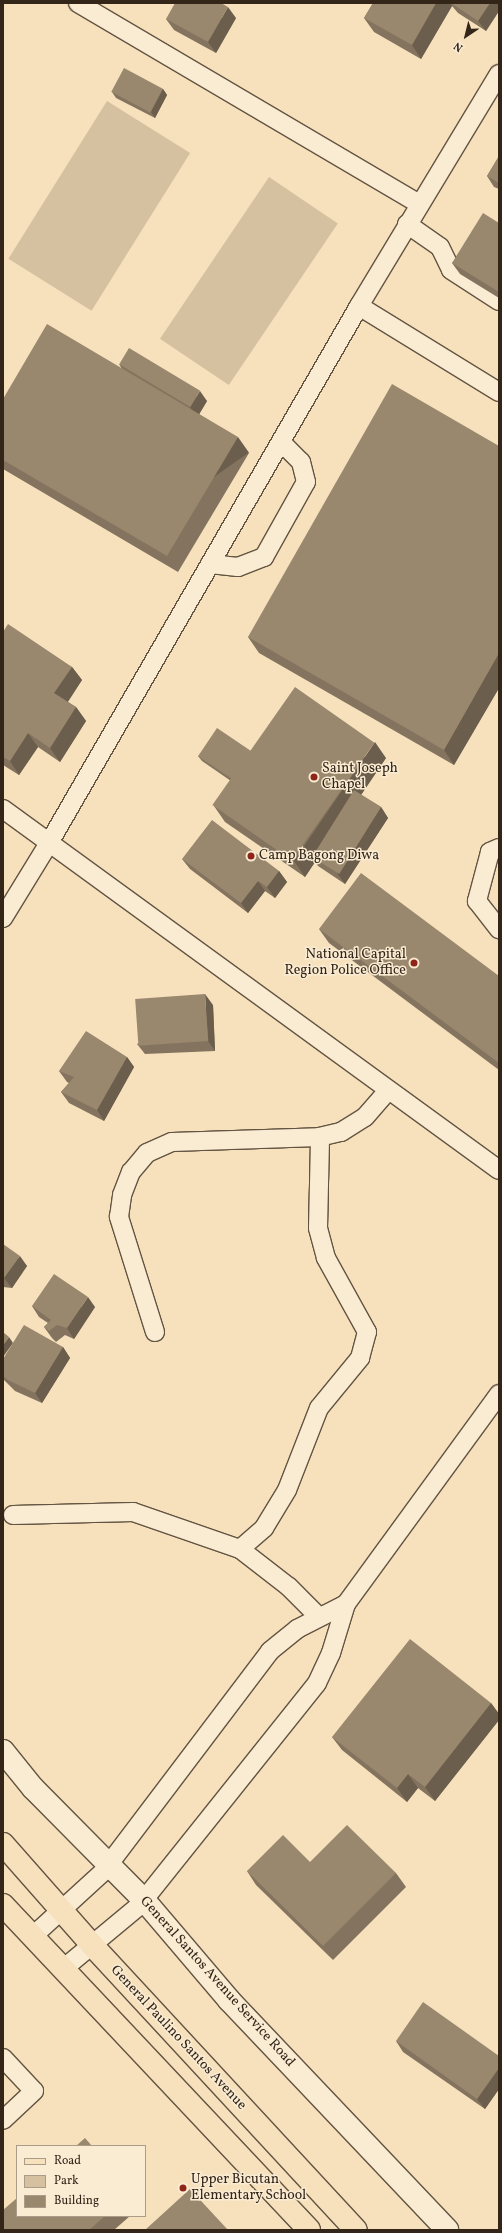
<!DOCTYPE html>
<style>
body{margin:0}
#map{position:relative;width:502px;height:2233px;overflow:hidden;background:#f6e1bc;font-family:Vollkorn,serif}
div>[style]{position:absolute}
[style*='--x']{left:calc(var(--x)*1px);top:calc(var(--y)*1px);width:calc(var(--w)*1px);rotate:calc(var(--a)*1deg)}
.green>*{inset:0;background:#d5c1a0;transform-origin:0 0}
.roads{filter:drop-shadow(1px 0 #645442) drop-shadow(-1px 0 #645442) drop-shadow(0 1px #645442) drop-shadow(0 -1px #645442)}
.lane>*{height:18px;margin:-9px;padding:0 9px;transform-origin:9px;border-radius:9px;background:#f9ecd3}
.street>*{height:22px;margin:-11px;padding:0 11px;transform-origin:11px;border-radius:11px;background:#f9ecd3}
.primary>*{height:22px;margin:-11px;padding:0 11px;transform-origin:11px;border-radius:11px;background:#f6e1bc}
.wall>*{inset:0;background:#84745f}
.shaded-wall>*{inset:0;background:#6b5e4d;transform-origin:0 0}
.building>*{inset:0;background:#99876e;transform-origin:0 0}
.dots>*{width:11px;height:11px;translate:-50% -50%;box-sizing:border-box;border:2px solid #f9ecd3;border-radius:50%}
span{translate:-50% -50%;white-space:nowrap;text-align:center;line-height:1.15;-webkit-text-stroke:3px #f9ecd3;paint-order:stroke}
.poi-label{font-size:14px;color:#342519}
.left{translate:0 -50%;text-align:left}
.right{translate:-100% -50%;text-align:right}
.street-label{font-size:14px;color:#342519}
.frame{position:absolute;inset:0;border:4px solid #342519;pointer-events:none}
.legend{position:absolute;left:16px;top:2145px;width:130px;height:72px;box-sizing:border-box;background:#f9ecd3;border:1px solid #aa9c89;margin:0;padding:5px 7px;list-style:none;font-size:12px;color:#342519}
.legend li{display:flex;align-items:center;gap:8px;height:20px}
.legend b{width:20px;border:1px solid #aa9c89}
.north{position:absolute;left:446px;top:16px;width:40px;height:40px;-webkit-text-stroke:3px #f9ecd3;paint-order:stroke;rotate:215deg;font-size:11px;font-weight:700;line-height:16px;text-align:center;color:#342519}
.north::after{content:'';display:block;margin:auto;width:14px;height:18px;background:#342519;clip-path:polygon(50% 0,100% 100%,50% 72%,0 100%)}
</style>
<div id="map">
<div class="green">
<i style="left:107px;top:101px;width:98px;height:186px;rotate:32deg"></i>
<i style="left:269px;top:177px;width:83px;height:195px;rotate:34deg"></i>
</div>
<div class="roads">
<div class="lane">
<i style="--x:78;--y:3;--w:396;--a:30.5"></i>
<i style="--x:407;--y:224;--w:40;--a:34.9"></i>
<i style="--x:440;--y:247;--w:25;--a:64"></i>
<i style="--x:451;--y:270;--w:57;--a:32.9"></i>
<i style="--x:359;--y:306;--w:164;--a:31.6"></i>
<i style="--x:210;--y:564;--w:28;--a:6"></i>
<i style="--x:238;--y:567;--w:28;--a:-21"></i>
<i style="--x:264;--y:557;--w:86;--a:-60.8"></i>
<i style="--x:306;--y:482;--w:21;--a:-104"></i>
<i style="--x:301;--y:462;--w:28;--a:-135"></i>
<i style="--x:3;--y:809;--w:613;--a:36.05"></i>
<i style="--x:499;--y:848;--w:10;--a:156"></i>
<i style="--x:490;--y:852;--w:51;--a:104.9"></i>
<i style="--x:477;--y:901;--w:36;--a:52"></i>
<i style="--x:3;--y:918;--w:88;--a:-58.5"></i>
<i style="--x:49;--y:843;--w:620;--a:-60"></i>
<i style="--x:359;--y:306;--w:271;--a:-58.9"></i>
<i style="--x:155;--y:1332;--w:121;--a:-107.4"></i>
<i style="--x:119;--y:1217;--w:22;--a:-82"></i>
<i style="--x:122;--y:1195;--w:25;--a:-69"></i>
<i style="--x:131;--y:1172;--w:25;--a:-50"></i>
<i style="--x:147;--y:1153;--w:27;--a:-24"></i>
<i style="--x:172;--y:1142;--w:147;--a:-1.9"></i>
<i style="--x:319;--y:1137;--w:23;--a:-13"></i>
<i style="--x:341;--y:1132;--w:28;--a:-32"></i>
<i style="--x:365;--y:1117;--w:35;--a:-49"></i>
<i style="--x:13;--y:1515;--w:120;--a:-1.4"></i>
<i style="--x:133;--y:1512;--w:113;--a:19.1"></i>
<i style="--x:240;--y:1549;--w:32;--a:-41"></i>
<i style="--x:264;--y:1528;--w:44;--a:-58.8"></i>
<i style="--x:287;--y:1490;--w:88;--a:-68.7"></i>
<i style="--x:319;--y:1408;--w:65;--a:-50.6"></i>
<i style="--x:360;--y:1358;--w:27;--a:-75"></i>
<i style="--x:367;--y:1332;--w:85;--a:-119"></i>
<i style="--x:326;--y:1258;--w:31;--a:-105"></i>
<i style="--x:318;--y:1228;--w:91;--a:-88.7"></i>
<i style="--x:240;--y:1549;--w:62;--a:37.8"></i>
<i style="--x:289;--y:1587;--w:42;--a:45"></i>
<i style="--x:33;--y:1936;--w:95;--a:-42.4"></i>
<i style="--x:103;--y:1872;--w:277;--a:-52.9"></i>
<i style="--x:270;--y:1651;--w:35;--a:-39"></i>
<i style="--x:297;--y:1629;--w:55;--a:-27"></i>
<i style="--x:63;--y:1969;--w:99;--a:-39.7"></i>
<i style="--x:139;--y:1906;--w:285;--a:-51.4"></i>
<i style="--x:317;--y:1683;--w:33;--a:-65"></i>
<i style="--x:331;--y:1653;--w:51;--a:-73"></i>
<i style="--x:346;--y:1604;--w:260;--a:-53.9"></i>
<i style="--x:3;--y:2058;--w:45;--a:46.8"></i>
<i style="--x:34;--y:2091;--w:42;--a:136.9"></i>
</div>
<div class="street">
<i style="--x:3;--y:1751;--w:48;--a:51"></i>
<i style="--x:33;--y:1788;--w:158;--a:45.3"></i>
<i style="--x:144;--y:1900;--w:131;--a:49.6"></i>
<i style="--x:229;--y:2000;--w:317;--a:46.5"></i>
</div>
<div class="primary">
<i style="--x:3;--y:1844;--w:135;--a:48.6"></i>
<i style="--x:92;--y:1945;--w:388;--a:47.2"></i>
<i style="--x:3;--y:1905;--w:446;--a:46.7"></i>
</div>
</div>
<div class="wall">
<i style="clip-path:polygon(373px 3px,499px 3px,499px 11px,486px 31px,458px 13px,452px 6px,421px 59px,374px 32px,364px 18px)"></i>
<i style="clip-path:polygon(236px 18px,216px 53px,174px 30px,166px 19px)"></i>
<i style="clip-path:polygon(163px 89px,167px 95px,155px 118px,116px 98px,112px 92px)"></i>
<i style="clip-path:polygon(499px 156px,499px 189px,494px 187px,487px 176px)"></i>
<i style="clip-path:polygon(499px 223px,499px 298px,460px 274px,452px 263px)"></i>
<i style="clip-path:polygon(119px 364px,207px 401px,199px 414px,249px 453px,178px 572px,3px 469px,3px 399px,122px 369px)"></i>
<i style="clip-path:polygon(499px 446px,499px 688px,454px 765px,259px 653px,248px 637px)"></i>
<i style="clip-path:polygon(3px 632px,72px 667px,82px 680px,68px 702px,76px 707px,86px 721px,60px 762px,38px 747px,19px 775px,3px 765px)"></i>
<i style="clip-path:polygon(251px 751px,386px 758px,361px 795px,381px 807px,388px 818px,345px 884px,318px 866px,315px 862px,305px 877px,225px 822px,214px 806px,231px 781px,202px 761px,198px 756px)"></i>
<i style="clip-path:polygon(182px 859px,279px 871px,287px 882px,275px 898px,265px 891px,248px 913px,190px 869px)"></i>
<i style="clip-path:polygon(319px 929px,499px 976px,499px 1070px,329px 943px)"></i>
<i style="clip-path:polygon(213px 1005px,215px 1051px,145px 1054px,137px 1044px)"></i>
<i style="clip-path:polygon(127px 1057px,134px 1067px,104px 1121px,69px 1103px,61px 1092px,69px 1083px,67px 1082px,59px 1071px)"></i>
<i style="clip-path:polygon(3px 1244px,27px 1266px,12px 1288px,3px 1287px)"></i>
<i style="clip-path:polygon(32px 1306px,95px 1307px,74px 1339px,65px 1335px,56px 1342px,52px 1338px,44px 1327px,48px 1323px,39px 1317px)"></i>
<i style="clip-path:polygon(63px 1347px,70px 1358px,42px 1403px,15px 1391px,3px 1379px,3px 1359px)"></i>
<i style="clip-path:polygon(491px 1703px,499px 1714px,499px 1720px,435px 1801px,418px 1788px,407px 1802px,342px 1750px,332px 1737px)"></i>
<i style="clip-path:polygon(310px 1862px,396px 1873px,406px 1887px,333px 1960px,256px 1885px,247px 1871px)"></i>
<i style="clip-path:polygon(396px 2041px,499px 2056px,499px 2089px,485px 2109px,403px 2052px)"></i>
<i style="clip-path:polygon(17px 2216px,130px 2216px,114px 2230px,3px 2230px)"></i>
</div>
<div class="shaded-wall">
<i style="clip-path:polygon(436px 3px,450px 3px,452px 6px,421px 59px,412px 45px)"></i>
<i style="clip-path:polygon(490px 3px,499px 3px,499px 11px,486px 31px,478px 21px)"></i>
<i style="clip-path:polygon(228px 7px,236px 18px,216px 53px,208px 42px)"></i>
<i style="clip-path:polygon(163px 89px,167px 95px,155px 118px,151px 112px)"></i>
<i style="clip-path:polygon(200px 391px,207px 401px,197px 418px,190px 407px)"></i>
<i style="left:238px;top:437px;width:19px;height:139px;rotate:55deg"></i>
<i style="clip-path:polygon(499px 653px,499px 688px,454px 765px,444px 750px)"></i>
<i style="clip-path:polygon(72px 667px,82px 680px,64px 707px,54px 693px)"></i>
<i style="clip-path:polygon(76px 707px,86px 721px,60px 762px,50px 748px)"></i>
<i style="clip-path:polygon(28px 733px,38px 747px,19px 775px,10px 761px)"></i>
<i style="clip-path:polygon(375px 742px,386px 758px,317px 860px,311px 856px,315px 862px,305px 877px,294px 861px)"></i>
<i style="clip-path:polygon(381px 807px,388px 818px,345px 884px,337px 873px)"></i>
<i style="clip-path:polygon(279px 871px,287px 882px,275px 898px,267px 887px)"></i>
<i style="clip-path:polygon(258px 881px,265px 891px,248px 913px,241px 903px)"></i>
<i style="clip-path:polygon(205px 994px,213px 1005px,215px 1051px,208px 1041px)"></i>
<i style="clip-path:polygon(127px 1057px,134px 1067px,104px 1121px,97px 1110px)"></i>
<i style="clip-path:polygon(20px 1256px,27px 1266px,12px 1288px,4px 1278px)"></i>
<i style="clip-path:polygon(88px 1297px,95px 1307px,74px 1339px,67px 1328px)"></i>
<i style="clip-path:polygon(9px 1337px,13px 1343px,3px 1357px,3px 1345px)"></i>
<i style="clip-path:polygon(63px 1347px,70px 1358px,42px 1403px,35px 1393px)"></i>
<i style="clip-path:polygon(491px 1703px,499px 1714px,499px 1720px,435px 1801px,425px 1787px)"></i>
<i style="clip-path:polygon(408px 1774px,418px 1788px,407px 1802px,397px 1788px)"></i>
<i style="clip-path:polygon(499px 2068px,499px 2089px,485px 2109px,477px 2099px)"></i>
</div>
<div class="building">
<i style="clip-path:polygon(175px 3px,221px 3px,228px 7px,208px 42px,166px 19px)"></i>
<i style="clip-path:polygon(373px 3px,436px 3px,412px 45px,364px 18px)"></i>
<i style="clip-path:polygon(451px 3px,490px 3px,478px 21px)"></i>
<i style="left:124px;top:68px;width:44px;height:27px;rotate:28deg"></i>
<i style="clip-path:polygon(499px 156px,499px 183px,487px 176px)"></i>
<i style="clip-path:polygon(483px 213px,499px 223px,499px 292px,452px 263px)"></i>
<i style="clip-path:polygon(47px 324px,238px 437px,167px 556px,3px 460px,3px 399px)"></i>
<i style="left:129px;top:348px;width:83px;height:19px;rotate:31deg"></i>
<i style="clip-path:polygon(392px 384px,499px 446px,499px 653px,444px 750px,248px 637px)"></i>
<i style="clip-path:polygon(8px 624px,72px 667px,54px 693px,76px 707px,50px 748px,28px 733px,10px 761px,3px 757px,3px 632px)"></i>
<i style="left:295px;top:687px;width:97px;height:144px;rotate:35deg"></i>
<i style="left:217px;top:728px;width:41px;height:34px;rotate:34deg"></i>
<i style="left:354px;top:790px;width:32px;height:79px;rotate:32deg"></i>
<i style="clip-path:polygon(212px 820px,279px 871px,267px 887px,258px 881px,241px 903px,182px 859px)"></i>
<i style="clip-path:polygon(361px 873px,499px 976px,499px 1063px,319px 929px)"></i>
<i style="left:205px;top:994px;width:47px;height:70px;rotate:86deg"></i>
<i style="clip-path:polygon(86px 1031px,127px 1057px,97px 1110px,61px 1092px,74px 1077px,59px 1071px)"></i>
<i style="clip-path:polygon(3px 1244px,20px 1256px,4px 1278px,3px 1278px)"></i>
<i style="clip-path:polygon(54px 1274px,88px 1297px,67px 1328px,57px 1325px,49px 1331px,44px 1327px,51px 1320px,32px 1306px)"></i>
<i style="clip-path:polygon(24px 1325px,63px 1347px,35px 1393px,8px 1380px,3px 1376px,3px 1359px)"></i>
<i style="clip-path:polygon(3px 1332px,9px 1337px,3px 1345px)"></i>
<i style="clip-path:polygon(410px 1639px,491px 1703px,425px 1787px,408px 1774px,397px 1788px,332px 1737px)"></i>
<i style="clip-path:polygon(347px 1825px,396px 1873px,323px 1946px,247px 1871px,283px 1835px,310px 1862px)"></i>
<i style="clip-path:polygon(423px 2002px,499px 2056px,499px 2068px,477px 2099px,396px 2041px)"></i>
<i style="clip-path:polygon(85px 2138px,92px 2146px,76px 2146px)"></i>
<i style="clip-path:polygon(190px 2189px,228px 2230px,145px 2230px)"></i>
<i style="clip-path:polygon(17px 2198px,17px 2216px,105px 2216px,89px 2230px,3px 2230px,3px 2210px)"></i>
</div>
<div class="dots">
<i style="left:314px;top:777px;background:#8f2418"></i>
<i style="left:251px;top:856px;background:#8f2418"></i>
<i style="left:414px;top:963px;background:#8f2418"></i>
<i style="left:183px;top:2188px;background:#8f2418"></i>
</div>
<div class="poi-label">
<span class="left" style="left:322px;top:777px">Saint Joseph<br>Chapel</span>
<span class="left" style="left:259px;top:856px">Camp Bagong Diwa</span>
<span class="right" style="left:406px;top:963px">National Capital<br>Region Police Office</span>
<span class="left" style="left:191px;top:2188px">Upper Bicutan<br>Elementary School</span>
</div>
<div class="street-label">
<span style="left:217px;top:1982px;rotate:48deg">General Santos Avenue Service Road</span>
<span style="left:178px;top:2038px;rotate:47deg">General Paulino Santos Avenue</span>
</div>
<div class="frame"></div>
<ul class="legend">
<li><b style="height:5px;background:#f6e1bc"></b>Road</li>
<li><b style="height:11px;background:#d5c1a0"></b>Park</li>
<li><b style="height:11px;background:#99876e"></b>Building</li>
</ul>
<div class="north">N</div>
</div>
